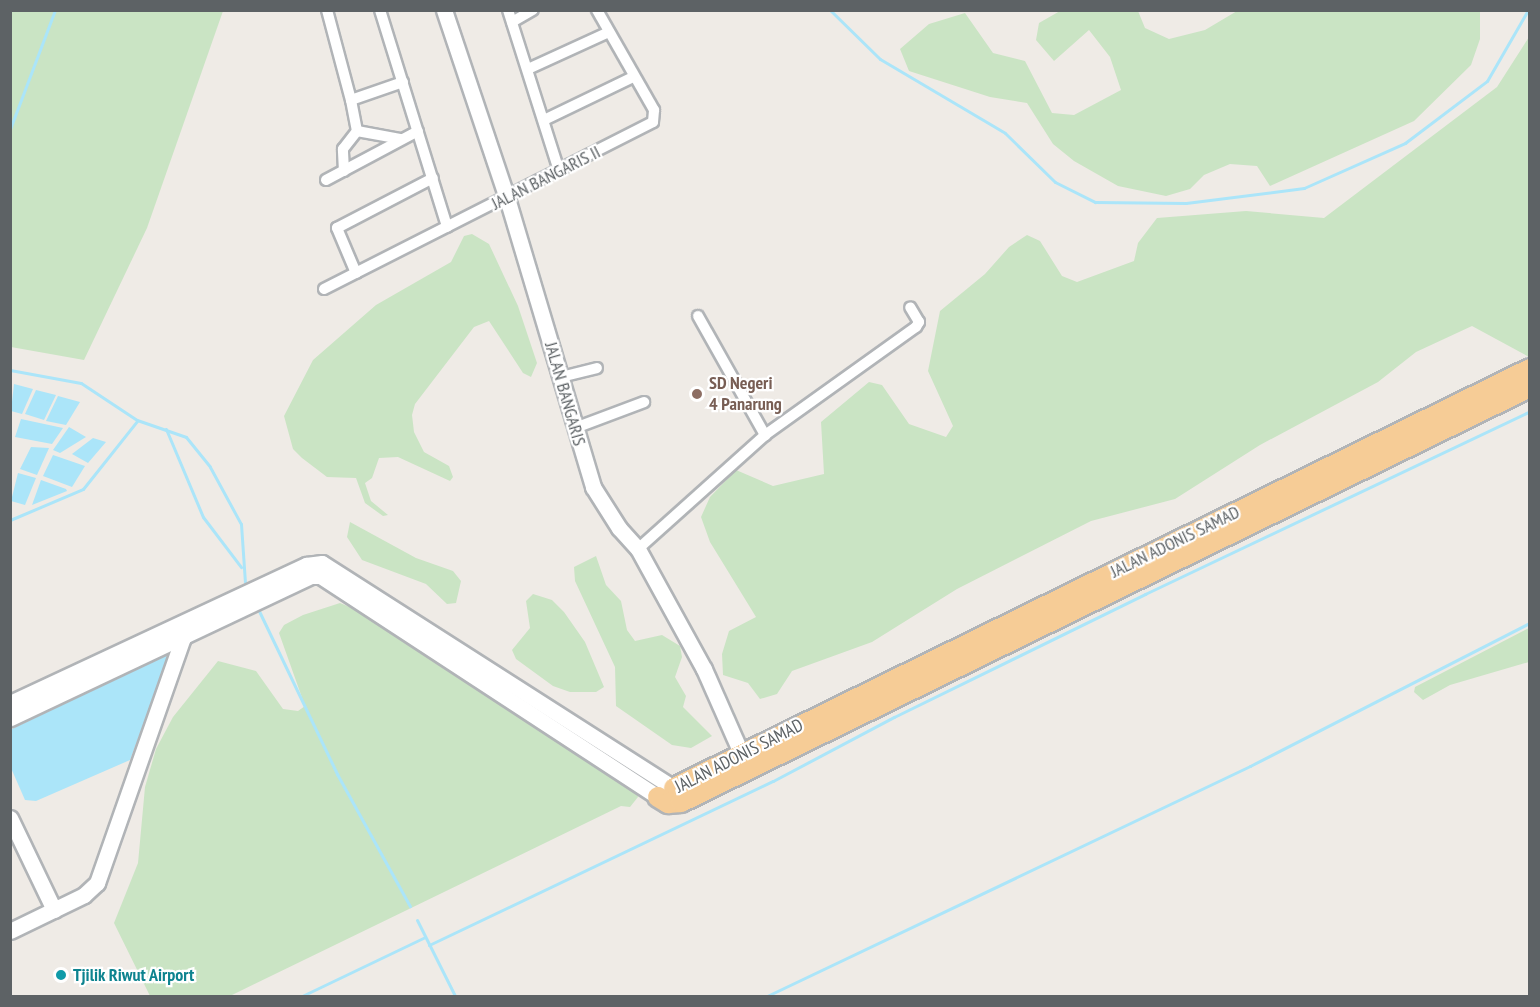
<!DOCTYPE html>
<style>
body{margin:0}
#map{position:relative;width:1540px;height:1007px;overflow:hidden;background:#efebe6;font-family:"PT Sans Narrow",sans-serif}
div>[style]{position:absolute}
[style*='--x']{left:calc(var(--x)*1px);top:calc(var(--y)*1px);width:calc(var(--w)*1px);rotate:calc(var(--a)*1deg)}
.green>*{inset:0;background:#cae4c4}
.water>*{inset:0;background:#abe5f9}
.stream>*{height:3px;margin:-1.5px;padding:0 1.5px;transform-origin:1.5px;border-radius:1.5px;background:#abe5f9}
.roads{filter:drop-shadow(2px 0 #b1b4b7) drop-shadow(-2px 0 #b1b4b7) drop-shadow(0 2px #b1b4b7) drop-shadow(0 -2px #b1b4b7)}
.street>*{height:10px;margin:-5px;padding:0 5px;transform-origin:5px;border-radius:5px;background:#fff}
.secondary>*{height:15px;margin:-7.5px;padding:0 7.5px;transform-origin:7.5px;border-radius:7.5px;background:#fff}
.highway>*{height:20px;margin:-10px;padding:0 10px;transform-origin:10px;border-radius:10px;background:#f6cc96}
.dots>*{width:16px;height:16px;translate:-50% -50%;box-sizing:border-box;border:3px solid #fff;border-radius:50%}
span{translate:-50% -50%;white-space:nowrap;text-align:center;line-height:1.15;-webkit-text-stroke:4.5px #fff;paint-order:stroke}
.street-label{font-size:18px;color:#5d6265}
.education-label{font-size:18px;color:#785e54;font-weight:700}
.left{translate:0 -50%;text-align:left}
.culture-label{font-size:18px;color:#0d838f;font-weight:700}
.frame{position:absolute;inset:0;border:12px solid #5d6265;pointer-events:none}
</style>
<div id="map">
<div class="green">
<i style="clip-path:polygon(10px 11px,223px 11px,147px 228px,84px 360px,11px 347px)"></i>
<i style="clip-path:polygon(1060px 11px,1138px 11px,1145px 28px,1169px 39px,1205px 30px,1237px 11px,1480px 11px,1480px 39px,1471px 65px,1414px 121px,1270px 186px,1257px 166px,1230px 164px,1204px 175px,1190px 189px,1166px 196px,1118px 186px,1074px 161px,1053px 144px,1027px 103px,990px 97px,909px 71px,900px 49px,929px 24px,965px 13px,993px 53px,1025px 61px,1052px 113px,1074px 115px,1121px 90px,1110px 57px,1089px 30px,1054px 61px,1036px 40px,1039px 23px)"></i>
<i style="clip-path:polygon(1529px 37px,1529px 357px,1472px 326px,1416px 352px,1378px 382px,1260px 445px,1175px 499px,1091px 521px,957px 589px,872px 642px,792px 671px,777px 694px,760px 699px,748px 683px,723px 675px,722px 654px,729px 631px,756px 617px,710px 542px,701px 517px,710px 497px,736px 470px,773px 486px,824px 474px,821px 422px,869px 382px,882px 385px,909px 424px,946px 437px,953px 426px,928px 371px,940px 311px,985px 274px,1009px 247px,1027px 235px,1040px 241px,1062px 276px,1077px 282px,1134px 261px,1138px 243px,1157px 218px,1246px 211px,1324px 218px,1497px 87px)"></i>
<i style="clip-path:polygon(472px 234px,489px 244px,518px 306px,537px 363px,531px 377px,523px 373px,489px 321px,474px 327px,415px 404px,412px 415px,414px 432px,424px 452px,449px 466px,453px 477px,450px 481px,398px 457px,379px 458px,372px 478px,365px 483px,371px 501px,388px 515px,383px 516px,365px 503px,356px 478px,327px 477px,302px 458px,293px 449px,284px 416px,313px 360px,376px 305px,451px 262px,464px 236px)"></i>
<i style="clip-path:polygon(350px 522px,416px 558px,453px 571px,461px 581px,456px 603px,447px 604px,426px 584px,362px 560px,347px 537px)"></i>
<i style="clip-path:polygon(596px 556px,606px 585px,621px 601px,627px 630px,635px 641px,662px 635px,680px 646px,682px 657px,675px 677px,686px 696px,683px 707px,712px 736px,691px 748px,672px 745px,616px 706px,615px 667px,575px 581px,574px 567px)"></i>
<i style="clip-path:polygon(533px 594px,552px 600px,564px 612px,585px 642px,604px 687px,596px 692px,570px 692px,553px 686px,516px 659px,512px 650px,530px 628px,526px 601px)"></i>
<i style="clip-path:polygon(340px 603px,374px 617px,415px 648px,471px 679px,637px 791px,638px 797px,630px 807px,621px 806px,230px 996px,150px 996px,114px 923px,138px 863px,145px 787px,156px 749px,173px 717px,218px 661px,256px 671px,283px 709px,298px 711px,305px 706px,279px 633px,284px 625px,303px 615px)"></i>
<i style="clip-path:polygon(1529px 628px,1529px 662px,1450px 685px,1423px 700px,1414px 692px,1415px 687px)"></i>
</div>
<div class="water">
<i style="clip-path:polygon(14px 384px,33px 389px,22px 414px,11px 411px)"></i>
<i style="clip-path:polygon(36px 390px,56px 395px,44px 420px,25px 414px)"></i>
<i style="clip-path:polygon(58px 396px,80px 402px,66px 425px,46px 421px)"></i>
<i style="clip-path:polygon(21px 419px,63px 428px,52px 444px,15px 437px)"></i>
<i style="clip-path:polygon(69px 427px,86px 437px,60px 453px,53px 450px)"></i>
<i style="clip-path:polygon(93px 438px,106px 442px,88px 463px,72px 454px)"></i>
<i style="clip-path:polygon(31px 447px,49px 448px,37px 475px,20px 469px)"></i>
<i style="clip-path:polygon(53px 455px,85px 466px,72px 487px,43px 476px)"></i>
<i style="clip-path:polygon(18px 473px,36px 478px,25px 505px,11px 501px)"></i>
<i style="clip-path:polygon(41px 480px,66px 489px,67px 491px,32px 505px)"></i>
<i style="clip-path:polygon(166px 654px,168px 659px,130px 760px,36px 801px,25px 800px,11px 768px,10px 730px)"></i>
</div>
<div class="stream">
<i style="--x:830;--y:10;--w:70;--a:44.4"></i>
<i style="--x:880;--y:59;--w:145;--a:30.6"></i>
<i style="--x:1005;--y:133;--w:70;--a:44.4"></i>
<i style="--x:1055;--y:182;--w:45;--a:26.6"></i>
<i style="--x:1095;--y:202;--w:91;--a:0.6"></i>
<i style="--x:1186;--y:203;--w:119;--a:-7.2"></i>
<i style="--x:1304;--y:188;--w:111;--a:-24"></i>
<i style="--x:1405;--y:143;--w:103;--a:-37.1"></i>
<i style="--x:1487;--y:81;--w:82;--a:-60"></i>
<i style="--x:10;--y:129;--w:127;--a:-69.3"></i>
<i style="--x:10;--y:370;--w:72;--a:10.4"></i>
<i style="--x:81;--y:383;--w:67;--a:33.5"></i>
<i style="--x:137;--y:420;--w:52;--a:19.1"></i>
<i style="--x:186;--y:437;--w:38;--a:51"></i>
<i style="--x:210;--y:467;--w:65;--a:61.5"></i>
<i style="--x:241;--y:524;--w:58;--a:86.1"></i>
<i style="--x:166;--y:429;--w:95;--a:67.2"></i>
<i style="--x:203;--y:517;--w:63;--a:52.8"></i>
<i style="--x:10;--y:520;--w:79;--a:-23"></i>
<i style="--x:83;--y:489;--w:87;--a:-51.5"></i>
<i style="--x:259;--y:611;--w:181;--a:64.4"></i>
<i style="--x:337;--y:774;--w:151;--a:61.1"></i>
<i style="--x:417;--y:920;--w:85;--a:63.4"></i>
<i style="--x:429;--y:945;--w:381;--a:-25.5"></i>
<i style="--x:773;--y:781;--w:137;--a:-27.9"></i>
<i style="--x:894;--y:717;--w:280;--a:-26.1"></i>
<i style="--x:1145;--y:594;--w:426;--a:-25.4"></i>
<i style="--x:302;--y:996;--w:136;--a:-25.6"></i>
<i style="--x:767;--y:996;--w:535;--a:-25.46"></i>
<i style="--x:1250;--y:766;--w:314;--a:-27.1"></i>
</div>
<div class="roads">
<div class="street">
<i style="--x:327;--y:10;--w:93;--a:75.1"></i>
<i style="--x:351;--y:100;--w:55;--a:-19.1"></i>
<i style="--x:380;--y:10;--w:227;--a:72.8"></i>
<i style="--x:508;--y:10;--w:169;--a:72.4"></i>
<i style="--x:512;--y:22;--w:24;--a:-30"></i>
<i style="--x:528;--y:69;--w:89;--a:-24.6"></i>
<i style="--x:544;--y:120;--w:99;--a:-25.8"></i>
<i style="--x:357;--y:131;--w:45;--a:10.3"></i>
<i style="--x:344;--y:171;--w:22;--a:-93"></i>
<i style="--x:343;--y:149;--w:23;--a:-52"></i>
<i style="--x:357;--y:131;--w:32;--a:-101"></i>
<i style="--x:326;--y:180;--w:104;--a:-28"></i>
<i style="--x:356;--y:273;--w:49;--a:-112.9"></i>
<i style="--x:337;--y:228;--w:108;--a:-27.5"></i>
<i style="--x:324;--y:289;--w:369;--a:-26.9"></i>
<i style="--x:653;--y:122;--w:12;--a:-85"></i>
<i style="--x:654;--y:110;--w:115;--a:-119.7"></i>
<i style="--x:698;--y:316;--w:137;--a:60.6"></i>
<i style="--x:561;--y:377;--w:37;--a:-14"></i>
<i style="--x:575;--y:428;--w:74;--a:-20.6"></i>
<i style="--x:638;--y:549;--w:171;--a:-41.9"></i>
<i style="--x:765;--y:435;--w:186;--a:-35.6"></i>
<i style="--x:916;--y:327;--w:6;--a:-59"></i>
<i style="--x:919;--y:322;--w:17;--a:-121"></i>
</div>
<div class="secondary">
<i style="--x:444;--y:10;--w:198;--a:71.5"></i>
<i style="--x:507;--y:198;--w:302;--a:73.4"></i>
<i style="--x:593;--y:487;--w:49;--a:57.6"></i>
<i style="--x:619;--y:528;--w:28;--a:48"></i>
<i style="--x:638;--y:549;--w:137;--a:61.2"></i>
<i style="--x:704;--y:669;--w:92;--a:66.2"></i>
<i style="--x:10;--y:703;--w:327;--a:-25"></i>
<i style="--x:306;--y:565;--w:16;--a:-7"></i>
<i style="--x:322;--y:563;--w:418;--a:32.6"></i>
<i style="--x:674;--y:788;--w:18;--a:151"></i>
<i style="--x:658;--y:797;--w:404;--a:-146.8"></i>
<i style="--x:320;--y:576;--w:9;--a:180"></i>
<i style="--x:311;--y:576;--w:333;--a:154.7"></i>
<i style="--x:10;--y:818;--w:102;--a:64.4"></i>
<i style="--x:10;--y:931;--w:82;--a:-25.9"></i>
<i style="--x:84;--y:895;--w:18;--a:-43"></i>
<i style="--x:97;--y:883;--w:260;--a:-70.7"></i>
<i style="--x:183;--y:638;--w:5;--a:-112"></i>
</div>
<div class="highway">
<i style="--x:674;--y:788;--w:953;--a:-26.08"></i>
<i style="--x:658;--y:797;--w:12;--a:31"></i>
<i style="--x:668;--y:803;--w:13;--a:-4"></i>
<i style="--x:681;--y:802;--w:945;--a:-26.05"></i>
</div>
</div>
<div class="dots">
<i style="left:697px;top:394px;background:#8d6e63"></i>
<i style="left:61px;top:975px;background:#0f9aa8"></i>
</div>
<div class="street-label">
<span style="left:546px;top:178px;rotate:-27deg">JALAN BANGARIS II</span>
<span style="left:565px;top:394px;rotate:74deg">JALAN BANGARIS</span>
<span style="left:1175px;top:542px;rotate:-26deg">JALAN ADONIS SAMAD</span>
<span style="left:739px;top:756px;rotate:-27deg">JALAN ADONIS SAMAD</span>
</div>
<div class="education-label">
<span class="left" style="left:709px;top:394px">SD Negeri<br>4 Panarung</span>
</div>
<div class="culture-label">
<span class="left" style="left:73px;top:975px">Tjilik Riwut Airport</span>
</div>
<div class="frame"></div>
</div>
